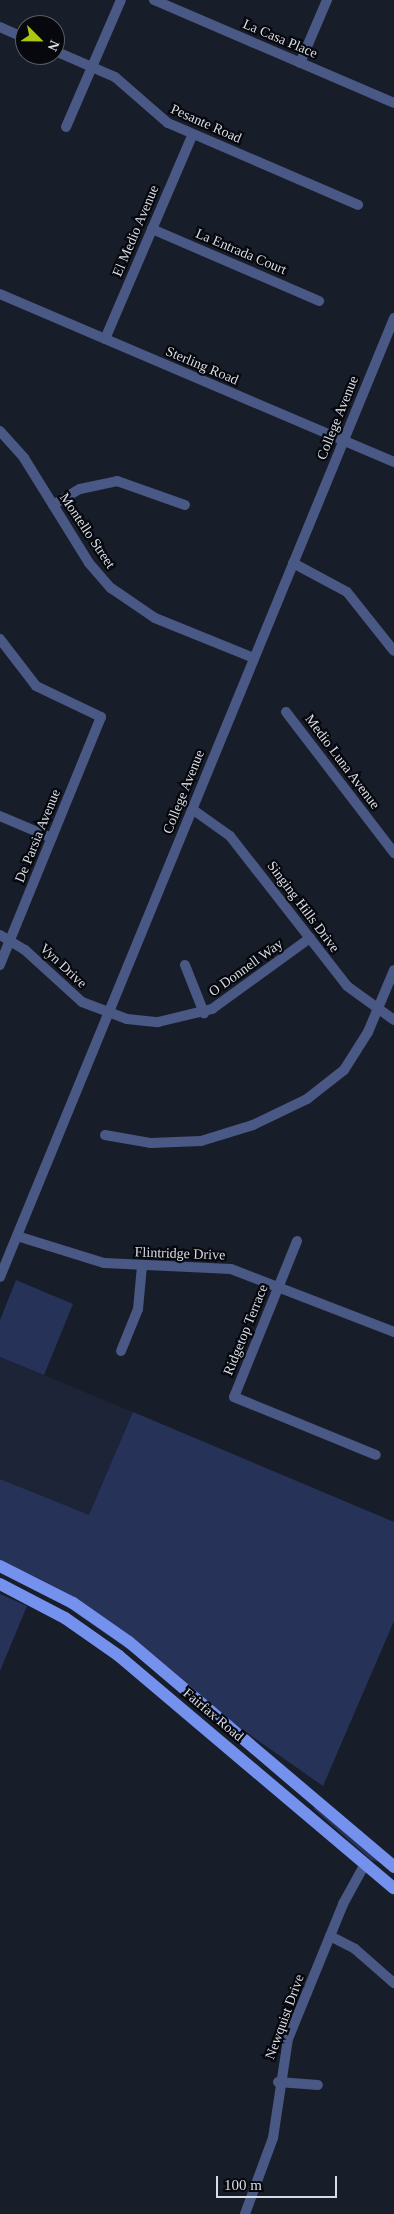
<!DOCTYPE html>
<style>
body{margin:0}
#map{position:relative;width:394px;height:2214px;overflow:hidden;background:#181d2a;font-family:Georgia,serif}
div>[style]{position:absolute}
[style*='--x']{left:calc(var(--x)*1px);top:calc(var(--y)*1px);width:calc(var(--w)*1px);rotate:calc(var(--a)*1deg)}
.built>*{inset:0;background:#1e2437}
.green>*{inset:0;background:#263258}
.minor>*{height:10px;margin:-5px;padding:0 5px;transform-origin:5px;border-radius:5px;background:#495884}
.major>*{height:12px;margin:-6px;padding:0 6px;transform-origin:6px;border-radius:6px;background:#7492ed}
span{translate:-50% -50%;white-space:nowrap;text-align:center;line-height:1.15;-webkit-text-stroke:4.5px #06080d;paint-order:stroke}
.street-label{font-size:14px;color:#d8dce5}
.north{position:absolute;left:15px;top:15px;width:50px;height:50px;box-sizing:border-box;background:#06080d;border:1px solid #5a5d63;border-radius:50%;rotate:113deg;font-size:14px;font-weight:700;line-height:20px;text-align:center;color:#d8dce5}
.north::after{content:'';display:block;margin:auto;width:18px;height:22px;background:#acc611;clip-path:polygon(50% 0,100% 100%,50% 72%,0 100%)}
.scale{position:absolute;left:216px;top:2176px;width:121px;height:22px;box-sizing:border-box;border:2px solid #d8dce5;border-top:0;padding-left:6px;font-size:15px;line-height:18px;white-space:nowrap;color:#d8dce5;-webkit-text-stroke:4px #06080d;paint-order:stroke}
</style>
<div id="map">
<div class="built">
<i style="clip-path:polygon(0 1357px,133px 1412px,90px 1516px,0 1479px)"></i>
</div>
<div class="green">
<i style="clip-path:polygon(16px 1280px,73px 1304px,44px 1375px,0 1357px,0 1320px)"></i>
<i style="clip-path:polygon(133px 1412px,394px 1522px,394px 1621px,323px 1786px,0 1560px,0 1479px,89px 1515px)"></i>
<i style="clip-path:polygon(0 1594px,27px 1606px,0 1671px)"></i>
<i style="clip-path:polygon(315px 1805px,380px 1862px,371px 1860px,314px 1809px)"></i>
</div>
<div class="minor">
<i style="--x:154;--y:0;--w:261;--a:23.2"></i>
<i style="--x:0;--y:27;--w:27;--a:24"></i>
<i style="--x:55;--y:51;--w:65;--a:23.4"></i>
<i style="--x:115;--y:77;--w:70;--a:41"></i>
<i style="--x:168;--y:123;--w:207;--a:23.3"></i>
<i style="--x:300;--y:63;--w:69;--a:-66.8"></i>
<i style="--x:66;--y:127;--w:138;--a:-66.6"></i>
<i style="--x:152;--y:229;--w:182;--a:23.3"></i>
<i style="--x:0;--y:294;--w:428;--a:23.1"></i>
<i style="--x:105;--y:339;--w:223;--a:-66.8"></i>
<i style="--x:0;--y:431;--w:36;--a:48"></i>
<i style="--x:24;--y:458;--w:123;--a:58.2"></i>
<i style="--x:89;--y:563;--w:33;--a:49"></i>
<i style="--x:111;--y:588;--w:53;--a:34.3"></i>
<i style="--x:155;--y:618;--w:107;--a:22"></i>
<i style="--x:53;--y:505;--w:31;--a:-31"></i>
<i style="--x:80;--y:489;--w:38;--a:-12"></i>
<i style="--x:117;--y:481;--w:72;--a:19.4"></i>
<i style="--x:293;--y:563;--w:61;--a:28.2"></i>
<i style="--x:347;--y:592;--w:75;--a:51.5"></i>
<i style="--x:0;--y:639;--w:59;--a:52.5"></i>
<i style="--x:36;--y:686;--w:72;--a:25.5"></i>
<i style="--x:101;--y:717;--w:268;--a:112.2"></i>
<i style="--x:286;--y:712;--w:178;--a:52.5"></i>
<i style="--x:192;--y:809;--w:47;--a:35.4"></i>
<i style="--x:230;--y:836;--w:190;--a:52"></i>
<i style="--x:347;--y:986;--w:58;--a:35.9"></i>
<i style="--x:0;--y:816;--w:56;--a:22.9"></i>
<i style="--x:0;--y:935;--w:29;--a:31"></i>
<i style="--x:25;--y:950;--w:77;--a:42.4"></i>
<i style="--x:82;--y:1002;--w:48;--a:20.7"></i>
<i style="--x:127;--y:1019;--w:31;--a:6"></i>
<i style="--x:158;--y:1022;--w:56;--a:-13.5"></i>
<i style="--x:212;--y:1009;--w:121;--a:-35.9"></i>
<i style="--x:185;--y:965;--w:52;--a:68.4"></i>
<i style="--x:105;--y:1135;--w:47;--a:9.9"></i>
<i style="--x:151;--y:1143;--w:50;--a:-2.3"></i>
<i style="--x:201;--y:1141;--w:54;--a:-17.1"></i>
<i style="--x:253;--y:1125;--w:60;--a:-25.7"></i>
<i style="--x:307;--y:1099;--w:47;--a:-38.1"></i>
<i style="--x:344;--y:1070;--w:45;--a:-57.7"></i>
<i style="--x:368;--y:1032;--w:67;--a:-67.2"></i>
<i style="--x:17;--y:1236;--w:91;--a:17.2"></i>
<i style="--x:104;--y:1263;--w:127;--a:2.7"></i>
<i style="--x:231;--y:1269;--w:175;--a:21.1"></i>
<i style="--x:297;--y:1241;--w:168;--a:112"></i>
<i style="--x:234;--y:1397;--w:153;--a:22.2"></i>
<i style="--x:0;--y:1277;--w:1037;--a:-67.66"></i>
<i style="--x:121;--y:1351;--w:45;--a:-68"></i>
<i style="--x:138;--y:1309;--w:43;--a:-84.7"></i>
<i style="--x:330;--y:1936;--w:28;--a:27"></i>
<i style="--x:355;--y:1949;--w:52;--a:41.1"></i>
<i style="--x:278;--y:2082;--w:40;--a:4.3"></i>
<i style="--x:245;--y:2214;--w:81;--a:-69.8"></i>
<i style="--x:273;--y:2138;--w:100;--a:-81.4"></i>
<i style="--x:288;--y:2039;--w:146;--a:-67.8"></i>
<i style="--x:343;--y:1904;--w:46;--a:-61.2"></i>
</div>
<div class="major">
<i style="--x:0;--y:1566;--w:82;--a:26.9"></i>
<i style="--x:73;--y:1603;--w:68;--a:34.9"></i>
<i style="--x:129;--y:1642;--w:348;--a:40.3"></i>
<i style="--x:0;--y:1584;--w:73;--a:27.6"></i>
<i style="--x:65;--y:1618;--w:66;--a:35.1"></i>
<i style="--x:119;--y:1656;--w:360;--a:40.2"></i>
</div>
<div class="street-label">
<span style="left:280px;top:39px;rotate:23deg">La Casa Place</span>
<span style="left:206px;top:124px;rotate:24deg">Pesante Road</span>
<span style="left:136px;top:231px;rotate:-67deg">El Medio Avenue</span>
<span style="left:241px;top:252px;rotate:23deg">La Entrada Court</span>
<span style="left:202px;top:366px;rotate:23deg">Sterling Road</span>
<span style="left:338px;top:418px;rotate:-68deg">College Avenue</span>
<span style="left:87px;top:531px;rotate:56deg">Montello Street</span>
<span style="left:342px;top:762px;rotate:53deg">Medio Luna Avenue</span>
<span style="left:184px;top:792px;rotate:-68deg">College Avenue</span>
<span style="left:38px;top:836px;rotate:-68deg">De Parsia Avenue</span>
<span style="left:303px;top:907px;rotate:53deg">Singing Hills Drive</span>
<span style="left:63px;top:966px;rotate:43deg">Vyn Drive</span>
<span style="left:246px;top:968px;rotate:-36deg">O Donnell Way</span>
<span style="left:180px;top:1254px;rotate:2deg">Flintridge Drive</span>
<span style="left:246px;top:1330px;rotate:-68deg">Ridgetop Terrace</span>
<span style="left:213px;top:1715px;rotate:40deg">Fairfax Road</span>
<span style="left:285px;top:2017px;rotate:-70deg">Newquist Drive</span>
</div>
<div class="north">N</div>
<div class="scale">100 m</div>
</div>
